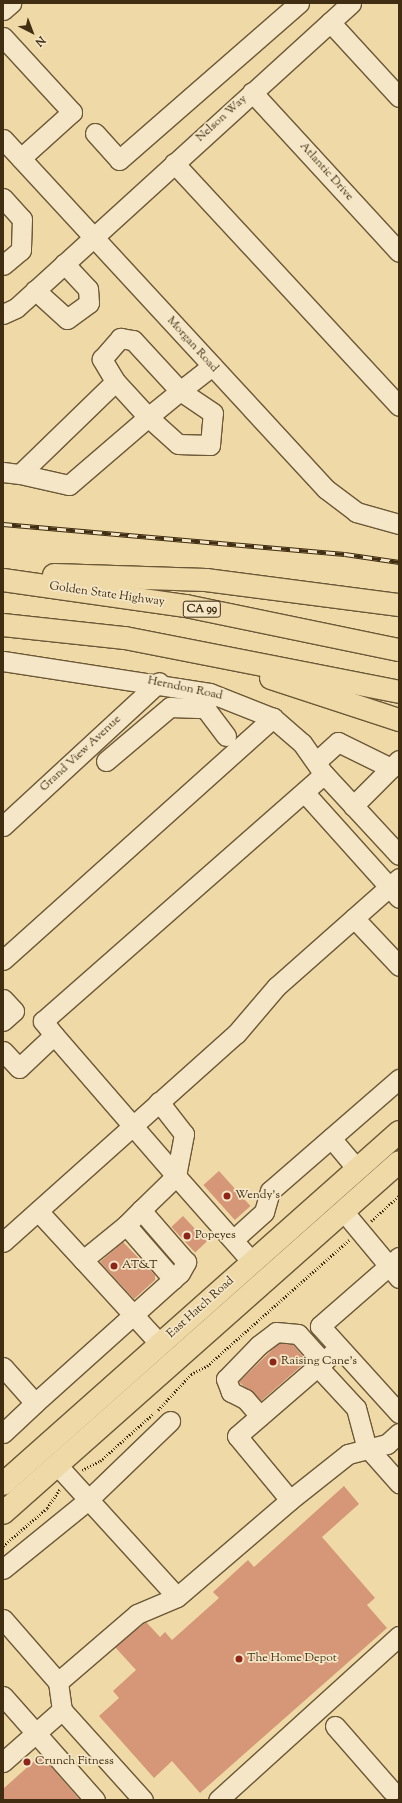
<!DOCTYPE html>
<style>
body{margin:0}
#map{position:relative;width:402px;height:1803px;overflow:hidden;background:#eed9a7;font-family:"Sorts Mill Goudy",serif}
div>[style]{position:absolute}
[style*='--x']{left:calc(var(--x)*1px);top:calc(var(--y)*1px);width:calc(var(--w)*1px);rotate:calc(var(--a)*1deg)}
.building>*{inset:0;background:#d59777;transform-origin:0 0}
.path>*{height:2.5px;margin-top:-1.25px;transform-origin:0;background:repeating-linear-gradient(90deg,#402d12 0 1px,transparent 0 3px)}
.roads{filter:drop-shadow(1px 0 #6c5837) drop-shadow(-1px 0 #6c5837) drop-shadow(0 1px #6c5837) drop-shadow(0 -1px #6c5837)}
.minor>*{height:19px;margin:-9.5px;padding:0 9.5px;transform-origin:9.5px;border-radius:9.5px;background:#f4e6c6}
.major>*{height:22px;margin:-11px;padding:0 11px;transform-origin:11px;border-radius:11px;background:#eed9a7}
.highway>*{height:22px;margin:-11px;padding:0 11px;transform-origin:11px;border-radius:11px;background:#eed9a7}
.rail>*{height:4.5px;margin-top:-2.25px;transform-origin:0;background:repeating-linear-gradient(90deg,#f4e6c6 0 9px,#402d12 0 18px);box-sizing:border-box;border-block:1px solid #402d12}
.dots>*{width:11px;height:11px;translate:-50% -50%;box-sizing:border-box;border:2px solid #f4e6c6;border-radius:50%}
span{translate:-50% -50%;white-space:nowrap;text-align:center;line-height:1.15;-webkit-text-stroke:3.5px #f4e6c6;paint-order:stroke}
.shield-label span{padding:1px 3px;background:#f4e6c6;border:1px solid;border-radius:3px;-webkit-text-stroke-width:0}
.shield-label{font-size:11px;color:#402d12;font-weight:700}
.street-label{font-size:12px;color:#402d12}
.poi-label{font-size:12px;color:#402d12}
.left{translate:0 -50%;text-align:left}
.frame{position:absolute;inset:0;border:4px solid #402d12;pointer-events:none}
.north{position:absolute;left:12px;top:12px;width:40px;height:40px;-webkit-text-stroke:3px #f4e6c6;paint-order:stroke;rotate:138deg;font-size:11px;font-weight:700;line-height:16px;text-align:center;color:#402d12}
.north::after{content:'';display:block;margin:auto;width:14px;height:18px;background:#402d12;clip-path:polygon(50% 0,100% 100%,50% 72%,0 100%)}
</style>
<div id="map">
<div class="building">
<i style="left:219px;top:1171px;width:47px;height:21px;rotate:48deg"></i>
<i style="left:183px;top:1216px;width:35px;height:16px;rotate:47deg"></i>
<i style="clip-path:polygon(123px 1242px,155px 1275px,155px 1280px,134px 1299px,100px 1262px)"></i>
<i style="clip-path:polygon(279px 1343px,293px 1345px,307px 1361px,261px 1401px,239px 1382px)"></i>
<i style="clip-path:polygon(344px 1486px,359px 1504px,322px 1537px,375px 1598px,367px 1605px,387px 1628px,200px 1793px,172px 1761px,154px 1778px,99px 1716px,119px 1698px,113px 1691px,136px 1670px,115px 1647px,146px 1622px,160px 1637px,165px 1632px,172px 1640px,219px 1598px,213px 1592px,248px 1560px,254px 1567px)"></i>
<i style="clip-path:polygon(41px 1755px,80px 1800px,3px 1800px,3px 1789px)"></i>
</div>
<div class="path">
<i style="--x:371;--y:1221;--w:38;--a:-42"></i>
<i style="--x:158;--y:1410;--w:49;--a:-47.5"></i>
<i style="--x:191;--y:1374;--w:18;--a:-27"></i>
<i style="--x:207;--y:1366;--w:190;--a:-41.6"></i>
<i style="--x:82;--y:1470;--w:20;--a:-27"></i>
<i style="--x:100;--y:1461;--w:72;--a:-41.6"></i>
<i style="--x:3;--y:1546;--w:58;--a:-40.8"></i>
<i style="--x:47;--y:1508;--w:23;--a:-56"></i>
</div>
<div class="roads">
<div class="minor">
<i style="--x:3;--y:10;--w:11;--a:-41"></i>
<i style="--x:330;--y:22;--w:102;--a:47.4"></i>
<i style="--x:3;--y:37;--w:102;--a:47.4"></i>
<i style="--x:72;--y:112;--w:69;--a:138"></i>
<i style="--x:252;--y:92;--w:217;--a:47.4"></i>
<i style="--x:95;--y:133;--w:36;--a:48"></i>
<i style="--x:119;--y:160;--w:239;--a:-41.1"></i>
<i style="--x:3;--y:139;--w:476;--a:47.3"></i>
<i style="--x:326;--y:489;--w:38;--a:37"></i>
<i style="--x:356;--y:512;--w:45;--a:15.6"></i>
<i style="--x:174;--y:163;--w:331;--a:47.2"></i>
<i style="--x:3;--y:198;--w:28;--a:48"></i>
<i style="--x:22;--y:219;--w:31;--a:92"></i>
<i style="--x:21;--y:250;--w:23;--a:140"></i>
<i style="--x:35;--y:290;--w:43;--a:42.2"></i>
<i style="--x:67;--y:319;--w:27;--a:-36"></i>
<i style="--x:89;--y:303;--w:14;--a:-94"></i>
<i style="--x:88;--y:289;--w:35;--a:-133"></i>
<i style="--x:3;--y:314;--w:14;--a:-25"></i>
<i style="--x:16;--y:308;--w:453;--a:-42.3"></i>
<i style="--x:3;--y:472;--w:17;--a:7"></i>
<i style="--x:20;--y:474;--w:128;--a:-44.1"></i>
<i style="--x:112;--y:385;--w:5;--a:-53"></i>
<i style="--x:115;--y:381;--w:26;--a:-121"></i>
<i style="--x:102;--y:359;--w:28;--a:-49"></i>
<i style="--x:120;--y:338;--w:13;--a:9"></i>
<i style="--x:133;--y:340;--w:69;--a:47.3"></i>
<i style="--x:180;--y:391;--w:41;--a:-38"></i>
<i style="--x:20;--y:474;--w:50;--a:12.7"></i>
<i style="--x:69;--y:485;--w:104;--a:-40.7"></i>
<i style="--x:148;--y:417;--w:40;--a:42"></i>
<i style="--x:178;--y:444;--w:32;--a:2"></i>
<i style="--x:210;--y:445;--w:32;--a:-85"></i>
<i style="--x:213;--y:413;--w:40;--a:-146"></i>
<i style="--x:180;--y:391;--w:41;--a:140.9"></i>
<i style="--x:148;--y:417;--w:49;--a:-132.5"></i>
<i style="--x:3;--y:661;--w:209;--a:8.8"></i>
<i style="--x:210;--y:693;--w:68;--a:21.6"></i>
<i style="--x:273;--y:718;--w:38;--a:41"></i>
<i style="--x:302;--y:743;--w:38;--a:55"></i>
<i style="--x:324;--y:774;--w:110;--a:47.2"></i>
<i style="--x:209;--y:696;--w:13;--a:108"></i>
<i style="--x:205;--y:708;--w:35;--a:53"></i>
<i style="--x:318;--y:760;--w:27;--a:-42"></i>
<i style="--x:338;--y:742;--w:59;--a:26.1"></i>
<i style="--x:106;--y:761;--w:84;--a:-40.2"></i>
<i style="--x:170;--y:707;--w:35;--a:2"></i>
<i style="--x:304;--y:792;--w:142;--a:48.1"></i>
<i style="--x:353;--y:806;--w:65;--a:-45"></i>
<i style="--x:3;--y:826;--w:212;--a:-42.7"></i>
<i style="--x:354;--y:918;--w:66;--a:46.8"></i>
<i style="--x:3;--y:960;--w:363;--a:-41.9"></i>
<i style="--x:3;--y:999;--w:16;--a:47"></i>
<i style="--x:14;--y:1011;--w:15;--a:138"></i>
<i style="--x:54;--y:1035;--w:18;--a:-128"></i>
<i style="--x:43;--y:1021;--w:374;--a:-41.3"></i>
<i style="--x:3;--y:1051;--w:23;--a:47"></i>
<i style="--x:19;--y:1068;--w:48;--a:-43.3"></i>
<i style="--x:54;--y:1035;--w:186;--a:49.1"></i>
<i style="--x:176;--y:1176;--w:43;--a:-79.2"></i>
<i style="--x:184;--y:1134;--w:41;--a:-128"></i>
<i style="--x:331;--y:1138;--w:40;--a:50"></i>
<i style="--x:141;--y:1210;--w:49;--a:-44.2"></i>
<i style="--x:176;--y:1176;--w:115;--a:48.5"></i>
<i style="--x:38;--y:1211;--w:67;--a:47.4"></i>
<i style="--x:344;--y:1212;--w:86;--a:50.2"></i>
<i style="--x:233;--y:1240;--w:42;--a:-42.1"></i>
<i style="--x:264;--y:1212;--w:22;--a:-74"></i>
<i style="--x:270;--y:1191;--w:171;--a:-41"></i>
<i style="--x:3;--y:1242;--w:312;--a:-41.8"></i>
<i style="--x:236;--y:1034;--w:62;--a:-49.6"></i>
<i style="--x:276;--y:987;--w:164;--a:-41.5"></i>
<i style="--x:399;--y:1257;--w:105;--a:138.9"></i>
<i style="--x:320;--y:1326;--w:118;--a:47.8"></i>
<i style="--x:160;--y:1344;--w:114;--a:-132.5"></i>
<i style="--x:83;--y:1260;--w:55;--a:-39.1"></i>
<i style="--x:126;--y:1225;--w:72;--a:49"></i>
<i style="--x:3;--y:1367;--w:48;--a:48.4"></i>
<i style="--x:35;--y:1403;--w:44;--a:136.8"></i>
<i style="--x:318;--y:1367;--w:56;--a:47.2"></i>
<i style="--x:356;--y:1408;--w:39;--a:75"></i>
<i style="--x:366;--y:1446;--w:50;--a:48.3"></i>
<i style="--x:35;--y:1403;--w:195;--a:-41.9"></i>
<i style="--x:180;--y:1273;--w:13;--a:-61"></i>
<i style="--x:186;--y:1262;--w:69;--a:-130.9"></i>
<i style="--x:141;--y:1210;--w:21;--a:135"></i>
<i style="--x:260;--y:1416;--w:23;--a:-131"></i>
<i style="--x:245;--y:1399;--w:16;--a:-153"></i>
<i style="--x:231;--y:1392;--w:14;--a:-111"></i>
<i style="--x:226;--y:1379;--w:47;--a:-45.9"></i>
<i style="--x:259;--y:1345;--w:21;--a:-37"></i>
<i style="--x:276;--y:1332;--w:22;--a:5"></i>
<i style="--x:298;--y:1334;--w:38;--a:48"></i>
<i style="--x:57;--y:1465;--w:178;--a:47.7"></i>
<i style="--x:290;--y:1500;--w:74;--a:-38.4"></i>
<i style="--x:348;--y:1454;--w:40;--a:-14.4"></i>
<i style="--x:387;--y:1444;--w:16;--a:-43"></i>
<i style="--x:3;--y:1569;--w:109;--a:-39.1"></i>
<i style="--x:88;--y:1500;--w:114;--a:-43.9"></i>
<i style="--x:3;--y:1619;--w:84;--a:48.9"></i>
<i style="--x:58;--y:1682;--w:28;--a:82"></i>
<i style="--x:62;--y:1710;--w:79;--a:138.6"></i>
<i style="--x:58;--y:1682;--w:104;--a:-40.7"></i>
<i style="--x:137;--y:1614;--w:43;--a:-23"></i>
<i style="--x:177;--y:1597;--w:149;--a:-40.6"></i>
<i style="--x:290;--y:1500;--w:83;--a:-129.6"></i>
<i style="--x:237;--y:1436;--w:135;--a:-40.8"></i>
<i style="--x:3;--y:1696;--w:139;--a:48.5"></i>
<i style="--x:62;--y:1710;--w:121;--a:48"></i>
<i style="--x:335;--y:1726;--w:86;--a:48.8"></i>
<i style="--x:218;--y:1800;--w:244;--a:-42.2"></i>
</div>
<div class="major">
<i style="--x:3;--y:1484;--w:530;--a:-41.63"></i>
<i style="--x:3;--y:1513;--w:529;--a:-41.55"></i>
</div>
<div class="highway">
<i style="--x:54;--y:575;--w:152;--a:1.9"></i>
<i style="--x:206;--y:580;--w:195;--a:7.4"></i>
<i style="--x:3;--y:580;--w:185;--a:8.1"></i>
<i style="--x:186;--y:606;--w:217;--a:11.7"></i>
<i style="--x:3;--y:625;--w:123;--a:6.1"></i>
<i style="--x:125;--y:638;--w:279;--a:11.1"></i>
<i style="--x:271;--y:678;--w:135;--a:18.2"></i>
</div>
</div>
<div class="rail">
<i style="--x:3;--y:524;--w:343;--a:5"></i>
<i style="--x:345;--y:554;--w:55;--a:8.4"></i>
</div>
<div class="dots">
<i style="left:227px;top:1196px;background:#8f2418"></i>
<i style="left:187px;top:1236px;background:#8f2418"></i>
<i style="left:114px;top:1266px;background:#8f2418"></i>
<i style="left:273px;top:1362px;background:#8f2418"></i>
<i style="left:239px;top:1659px;background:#8f2418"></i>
<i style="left:27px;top:1762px;background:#8f2418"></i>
</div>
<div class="shield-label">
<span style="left:202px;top:609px">CA 99</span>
</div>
<div class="street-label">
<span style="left:222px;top:119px;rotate:-42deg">Nelson Way</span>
<span style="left:326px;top:172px;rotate:48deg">Atlantic Drive</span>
<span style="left:192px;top:345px;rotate:48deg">Morgan Road</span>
<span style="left:107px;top:595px;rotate:8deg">Golden State Highway</span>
<span style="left:185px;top:689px;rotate:12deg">Herndon Road</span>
<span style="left:81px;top:754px;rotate:-43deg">Grand View Avenue</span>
<span style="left:201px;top:1308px;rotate:-42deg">East Hatch Road</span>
</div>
<div class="poi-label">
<span class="left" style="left:235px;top:1196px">Wendy's</span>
<span class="left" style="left:195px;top:1236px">Popeyes</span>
<span class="left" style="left:122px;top:1266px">AT&amp;T</span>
<span class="left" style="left:281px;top:1362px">Raising Cane's</span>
<span class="left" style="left:247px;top:1659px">The Home Depot</span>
<span class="left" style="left:35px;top:1762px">Crunch Fitness</span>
</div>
<div class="frame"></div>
<div class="north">N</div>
</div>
